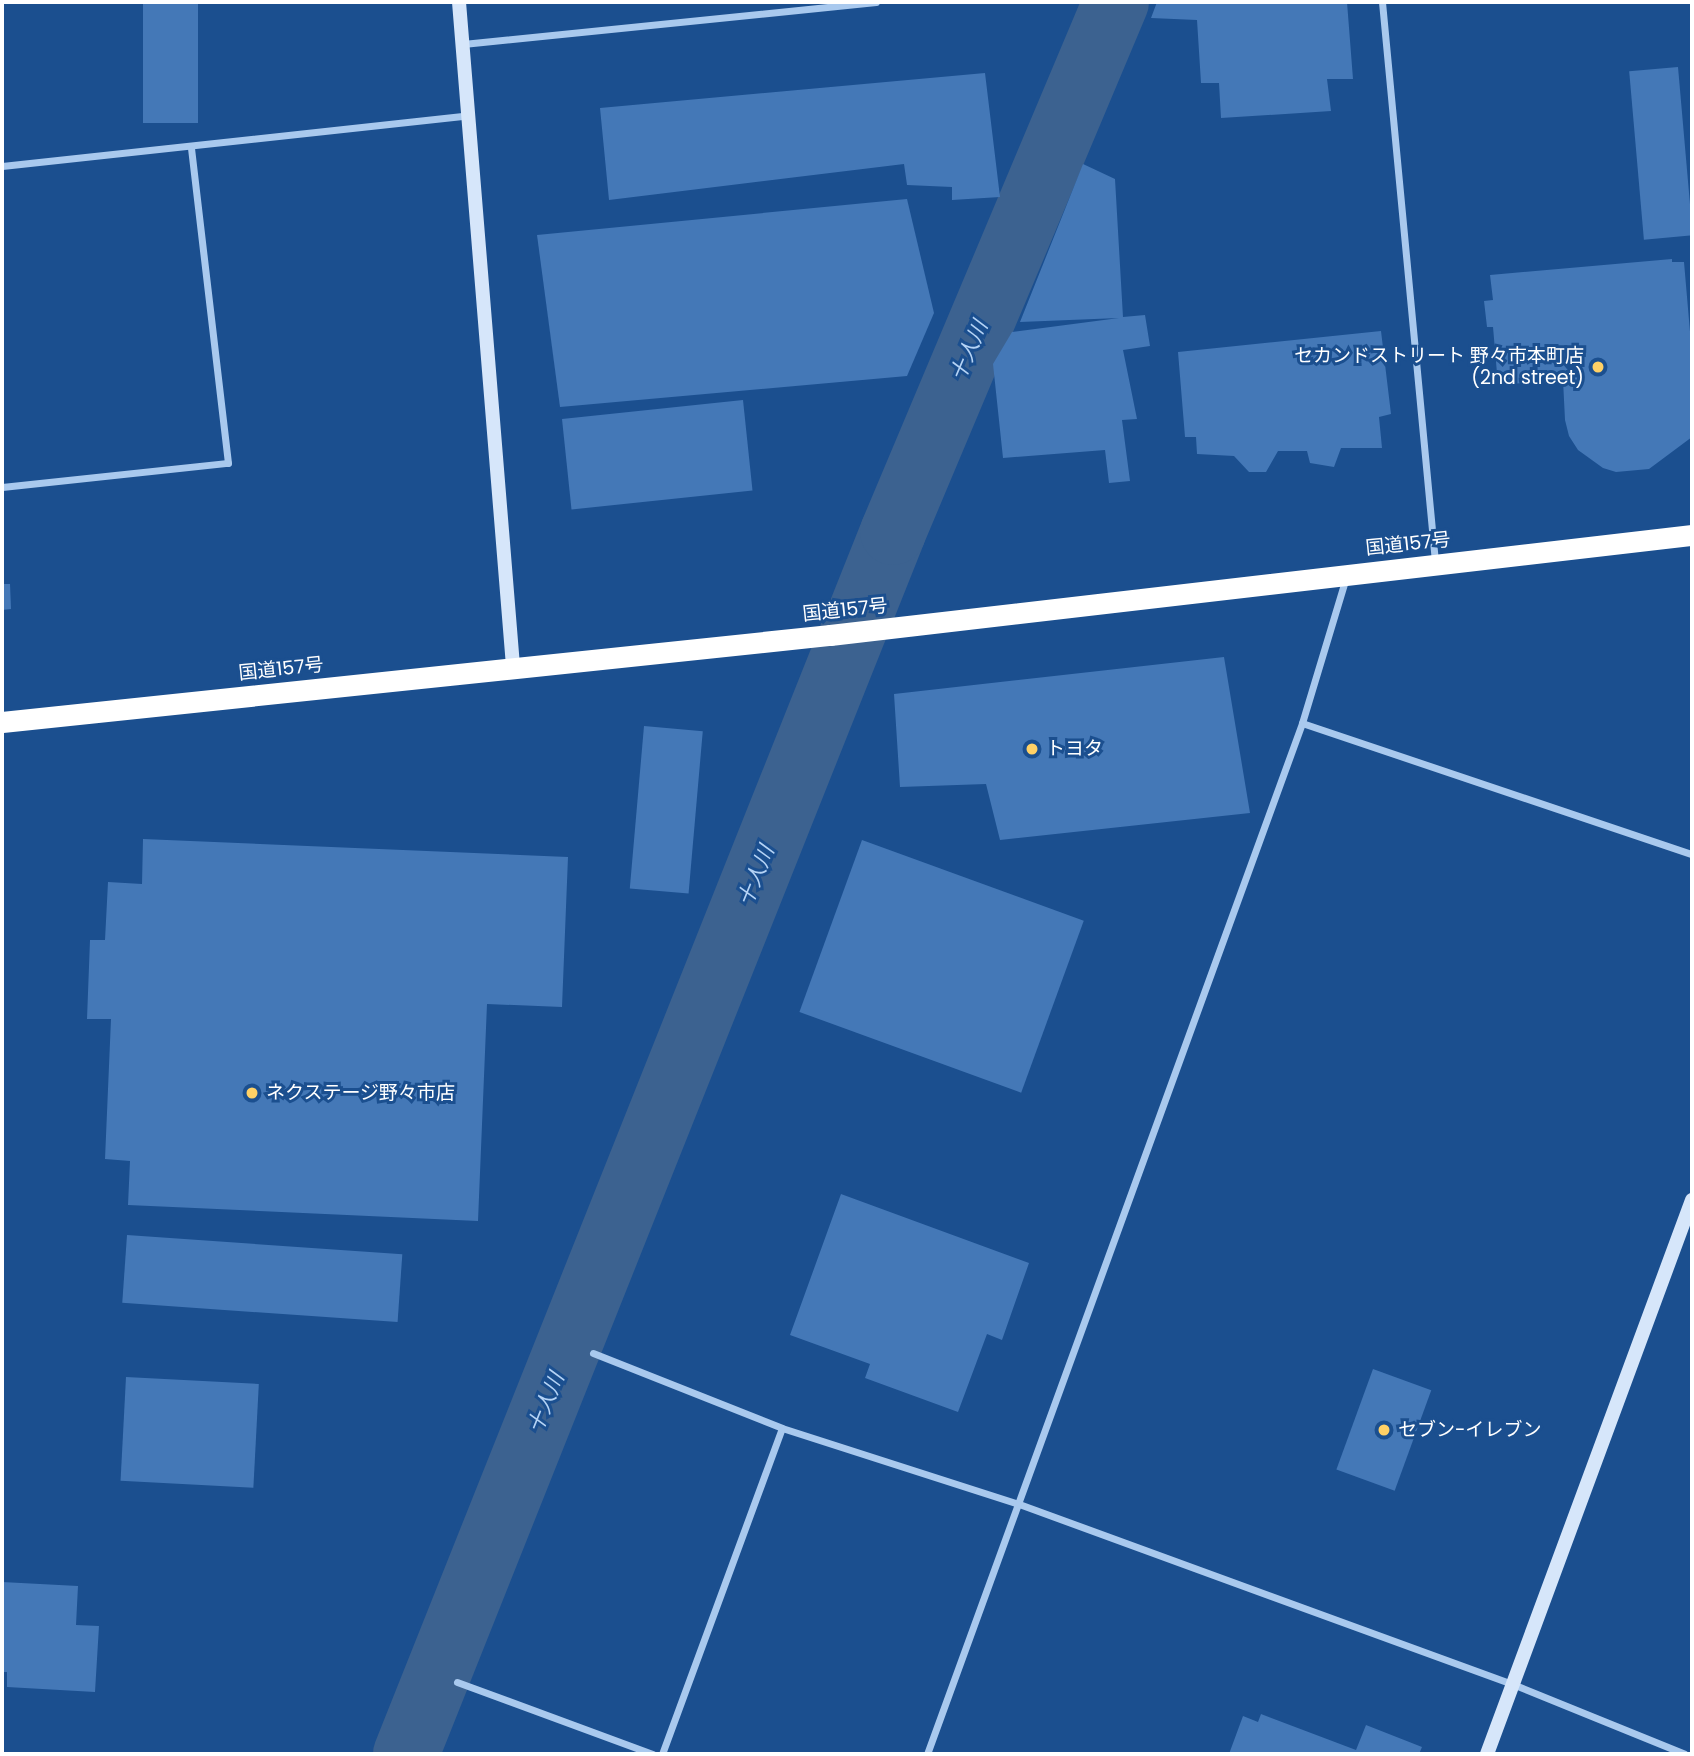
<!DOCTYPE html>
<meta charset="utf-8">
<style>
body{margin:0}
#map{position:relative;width:1694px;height:1756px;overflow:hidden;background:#1b4f8f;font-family:Poppins,"Noto Sans JP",sans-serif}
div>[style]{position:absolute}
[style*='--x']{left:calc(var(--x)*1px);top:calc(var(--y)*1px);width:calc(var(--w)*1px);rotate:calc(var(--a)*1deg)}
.river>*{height:66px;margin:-33px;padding:0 33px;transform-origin:33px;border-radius:33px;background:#3c6290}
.building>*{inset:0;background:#4478b7;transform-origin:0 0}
.street>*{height:7px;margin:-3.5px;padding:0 3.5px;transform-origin:3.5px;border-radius:3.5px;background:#a9c9ee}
.secondary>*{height:14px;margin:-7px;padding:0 7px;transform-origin:7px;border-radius:7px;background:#d6e6fa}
.highway>*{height:21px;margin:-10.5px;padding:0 10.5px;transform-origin:10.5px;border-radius:10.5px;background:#fff}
.dots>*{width:19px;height:19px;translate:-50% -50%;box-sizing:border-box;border:4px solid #1b4f8f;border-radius:50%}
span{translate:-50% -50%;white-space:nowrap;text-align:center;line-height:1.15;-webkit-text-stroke:6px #1b4f8f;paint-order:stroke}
.poi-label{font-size:19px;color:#fff}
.right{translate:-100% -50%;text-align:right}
.left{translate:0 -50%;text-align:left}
.street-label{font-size:19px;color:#fff}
.water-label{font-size:21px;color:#b5d3f5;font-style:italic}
.frame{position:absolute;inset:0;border:4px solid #fff;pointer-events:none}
</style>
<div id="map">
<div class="river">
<i style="--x:406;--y:1754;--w:1315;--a:-68.27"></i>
<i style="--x:893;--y:532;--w:575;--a:-67.18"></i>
</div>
<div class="building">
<i style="left:143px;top:2px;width:55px;height:121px"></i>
<i style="clip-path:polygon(1157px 2px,1347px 2px,1353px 79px,1327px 79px,1331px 111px,1221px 118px,1219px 83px,1201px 83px,1197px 20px,1151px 18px)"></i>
<i style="left:1678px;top:67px;width:169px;height:49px;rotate:85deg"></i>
<i style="clip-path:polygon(985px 73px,1000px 197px,952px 200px,952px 187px,907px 185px,904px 164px,609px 200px,600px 108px)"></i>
<i style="clip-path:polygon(1083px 164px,1115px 179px,1123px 317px,1145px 315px,1150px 346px,1123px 350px,1137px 419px,1122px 420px,1130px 481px,1109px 483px,1105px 450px,1003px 458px,993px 364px,1012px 332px,1119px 318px,1020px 322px)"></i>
<i style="clip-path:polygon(907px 199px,934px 313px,907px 376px,560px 407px,537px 235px)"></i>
<i style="clip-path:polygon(1672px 259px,1672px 262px,1684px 262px,1692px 355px,1692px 437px,1649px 469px,1616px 472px,1603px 468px,1578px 450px,1569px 436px,1565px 420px,1563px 380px,1498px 385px,1493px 327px,1487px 327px,1484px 301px,1493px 300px,1490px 275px)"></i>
<i style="clip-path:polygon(1381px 331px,1391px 414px,1379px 417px,1382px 448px,1341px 448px,1334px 467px,1310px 463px,1307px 451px,1278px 451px,1266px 472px,1249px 472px,1234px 456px,1197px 454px,1196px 437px,1185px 437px,1178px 352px)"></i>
<i style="left:743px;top:400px;width:91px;height:182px;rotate:84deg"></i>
<i style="clip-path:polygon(2px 584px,10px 584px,11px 609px,2px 610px)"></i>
<i style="clip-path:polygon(1224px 657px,1250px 813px,1000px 840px,986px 784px,900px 787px,894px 694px)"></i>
<i style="left:644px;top:726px;width:59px;height:163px;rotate:5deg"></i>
<i style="clip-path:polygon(143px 839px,568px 857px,562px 1007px,487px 1004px,478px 1221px,128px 1205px,130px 1161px,105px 1159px,111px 1019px,87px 1019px,90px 940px,105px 940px,108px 882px,142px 884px)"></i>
<i style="left:862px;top:840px;width:236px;height:183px;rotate:20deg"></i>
<i style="clip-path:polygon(841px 1194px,1029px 1263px,1002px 1340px,987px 1334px,958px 1412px,865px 1378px,870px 1364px,790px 1335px)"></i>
<i style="left:127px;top:1235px;width:276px;height:68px;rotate:4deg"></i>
<i style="left:1373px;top:1369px;width:62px;height:107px;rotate:20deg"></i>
<i style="left:126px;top:1377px;width:133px;height:104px;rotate:3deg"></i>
<i style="clip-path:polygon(2px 1582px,78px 1586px,76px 1625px,99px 1626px,95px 1692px,7px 1687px,7px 1672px,2px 1672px)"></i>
<i style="clip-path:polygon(1261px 1714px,1356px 1750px,1366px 1725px,1422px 1747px,1419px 1754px,1229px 1754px,1243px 1716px,1258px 1722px)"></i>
</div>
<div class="street">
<i style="--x:1382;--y:2;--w:563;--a:84.59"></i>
<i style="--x:463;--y:44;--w:415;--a:-5.8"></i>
<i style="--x:2;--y:166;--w:470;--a:-6.2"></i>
<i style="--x:2;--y:487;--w:227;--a:-6.1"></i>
<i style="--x:228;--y:463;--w:319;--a:-96.7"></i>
<i style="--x:1302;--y:723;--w:411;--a:18.6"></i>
<i style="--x:593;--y:1353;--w:203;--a:21.6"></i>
<i style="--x:457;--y:1682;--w:209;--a:20.2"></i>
<i style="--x:662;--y:1754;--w:347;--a:-69.8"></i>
<i style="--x:782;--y:1428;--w:249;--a:17.8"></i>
<i style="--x:1019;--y:1504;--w:528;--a:20.05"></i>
<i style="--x:1515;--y:1685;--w:183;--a:22.1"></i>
<i style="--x:927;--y:1754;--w:1097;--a:-70.01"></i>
<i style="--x:1302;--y:723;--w:152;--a:-73.2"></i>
</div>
<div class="secondary">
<i style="--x:459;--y:2;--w:666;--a:85.35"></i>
<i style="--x:1487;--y:1754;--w:591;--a:-69.69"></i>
</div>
<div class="highway">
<i style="--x:2;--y:722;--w:833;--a:-6"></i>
<i style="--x:830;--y:635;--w:868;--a:-6.62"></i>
</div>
<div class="dots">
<i style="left:1598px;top:367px;background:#ffd166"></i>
<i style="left:1032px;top:749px;background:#ffd166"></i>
<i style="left:252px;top:1093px;background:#ffd166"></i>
<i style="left:1384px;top:1430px;background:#ffd166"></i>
</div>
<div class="poi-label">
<span class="right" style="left:1584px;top:367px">セカンドストリート 野々市本町店<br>(2nd street)</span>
<span class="left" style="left:1046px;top:749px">トヨタ</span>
<span class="left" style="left:266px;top:1093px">ネクステージ野々市店</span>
<span class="left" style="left:1398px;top:1430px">セブン-イレブン</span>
</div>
<div class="street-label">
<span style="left:1408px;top:544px;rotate:-6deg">国道157号</span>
<span style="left:845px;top:610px;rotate:-6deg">国道157号</span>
<span style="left:281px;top:669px;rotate:-6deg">国道157号</span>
</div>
<div class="water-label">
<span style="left:969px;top:351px;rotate:-67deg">十人川</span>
<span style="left:756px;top:876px;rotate:-68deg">十人川</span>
<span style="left:546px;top:1403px;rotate:-68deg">十人川</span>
</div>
<div class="frame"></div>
</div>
